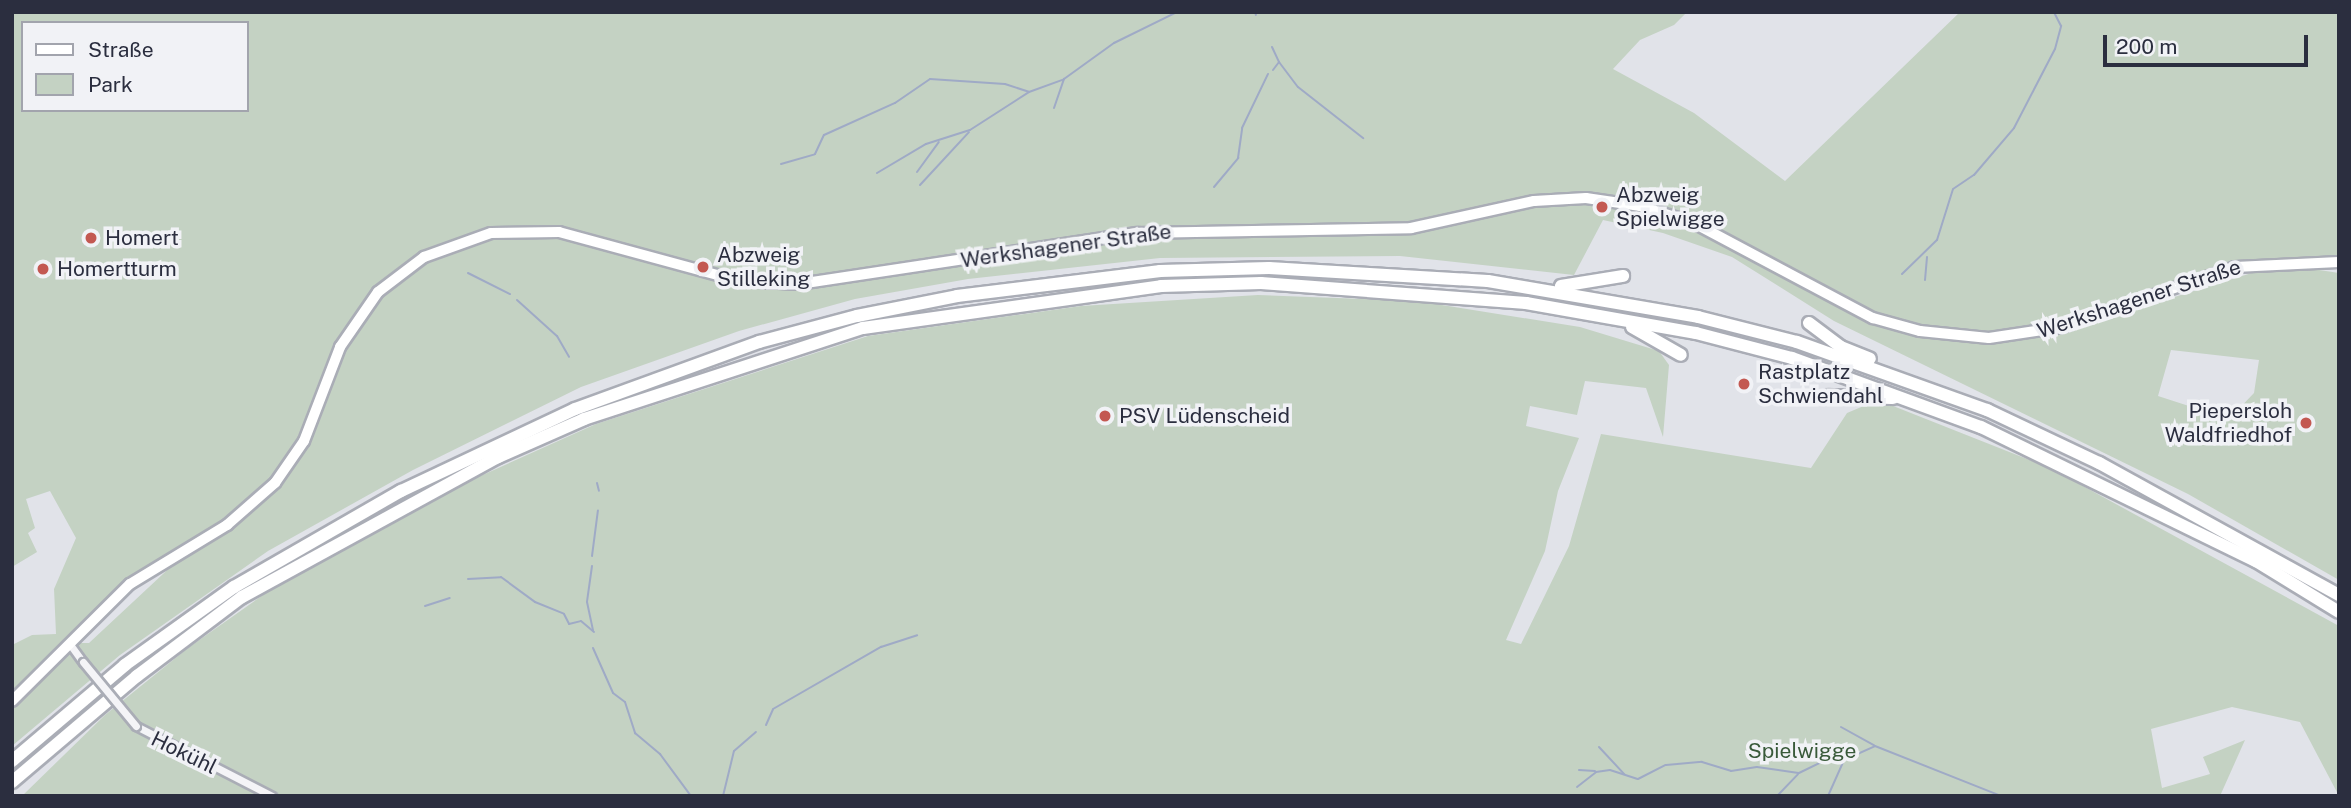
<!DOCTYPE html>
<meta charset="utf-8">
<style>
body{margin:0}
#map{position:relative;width:2351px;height:808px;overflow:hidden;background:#e1e3e9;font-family:"Public Sans",sans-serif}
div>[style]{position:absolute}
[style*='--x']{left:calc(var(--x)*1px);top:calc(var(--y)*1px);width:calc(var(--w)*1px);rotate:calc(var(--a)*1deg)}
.green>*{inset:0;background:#c4d2c3}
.stream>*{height:2px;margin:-1px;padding:0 1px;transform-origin:1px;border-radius:1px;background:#9faac6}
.roads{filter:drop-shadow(2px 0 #aaadb6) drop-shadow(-2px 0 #aaadb6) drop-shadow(0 2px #aaadb6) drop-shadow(0 -2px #aaadb6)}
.minor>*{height:7px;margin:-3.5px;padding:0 3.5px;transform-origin:3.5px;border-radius:3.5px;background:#f4f4f7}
.secondary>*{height:10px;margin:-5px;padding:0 5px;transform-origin:5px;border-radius:5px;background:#fff}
.motorway>*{height:12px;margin:-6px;padding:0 6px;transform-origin:6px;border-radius:6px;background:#fff}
.bridges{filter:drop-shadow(2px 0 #aaadb6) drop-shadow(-2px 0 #aaadb6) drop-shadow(0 2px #aaadb6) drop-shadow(0 -2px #aaadb6)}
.minor-bridge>*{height:7px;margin:-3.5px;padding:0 3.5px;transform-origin:3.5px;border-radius:3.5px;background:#f4f4f7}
.dots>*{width:19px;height:19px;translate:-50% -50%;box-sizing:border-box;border:4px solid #f1f2f6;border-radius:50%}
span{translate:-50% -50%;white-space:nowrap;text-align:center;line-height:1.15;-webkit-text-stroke:7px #f1f2f6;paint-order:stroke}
.poi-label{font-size:21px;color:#2b2e3f}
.left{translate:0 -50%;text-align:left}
.right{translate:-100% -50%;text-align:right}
.street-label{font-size:21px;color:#2b2e3f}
.park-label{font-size:21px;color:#395a3a}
.frame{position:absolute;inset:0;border:14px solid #2b2e3f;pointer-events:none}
.legend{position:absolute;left:21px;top:21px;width:228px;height:91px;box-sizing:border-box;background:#f1f2f6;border:2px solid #a2a4ad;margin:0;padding:9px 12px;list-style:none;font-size:21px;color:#2b2e3f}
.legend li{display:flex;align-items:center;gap:14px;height:35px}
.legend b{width:35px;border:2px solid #a2a4ad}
.scale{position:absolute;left:2103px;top:35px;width:205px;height:32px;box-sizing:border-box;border:4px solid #2b2e3f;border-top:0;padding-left:9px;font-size:21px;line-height:24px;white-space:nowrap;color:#2b2e3f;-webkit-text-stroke:5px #f1f2f6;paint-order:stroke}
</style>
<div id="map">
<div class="green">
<i style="clip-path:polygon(evenodd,12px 12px,1687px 12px,1674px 25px,1640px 40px,1613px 69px,1694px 113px,1785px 181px,1960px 12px,2339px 12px,2339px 260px,2243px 266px,2124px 308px,2126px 312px,2255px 272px,2306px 268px,2339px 273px,2339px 580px,2188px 494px,1834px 321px,1732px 257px,1663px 233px,1603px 220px,1574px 275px,1400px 256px,1160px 258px,968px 279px,855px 299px,739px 331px,581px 387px,413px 470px,268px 551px,120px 655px,12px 746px,12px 645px,32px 635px,56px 634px,54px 589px,76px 538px,50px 491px,26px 499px,35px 528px,28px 533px,37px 552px,12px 567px,12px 12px,23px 23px,247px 23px,247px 110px,23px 110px,23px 23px,12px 12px,2171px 350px,2259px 360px,2254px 393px,2229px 419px,2158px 396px,2171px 350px,12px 12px,178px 560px,89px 643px,75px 643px,138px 584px,178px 560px)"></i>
<i style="clip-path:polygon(1258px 295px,1417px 301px,1580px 327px,1659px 351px,1669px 365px,1663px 437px,1646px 388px,1585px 381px,1577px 415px,1530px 406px,1526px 426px,1579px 438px,1558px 491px,1545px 551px,1506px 640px,1521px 644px,1569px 546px,1601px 434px,1811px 468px,1847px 413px,1878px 400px,2050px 468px,2339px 626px,2339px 796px,2300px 722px,2232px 707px,2151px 729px,2162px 788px,2210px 774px,2203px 757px,2245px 740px,2220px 796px,22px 796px,105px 715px,188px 648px,280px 583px,418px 504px,596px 424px,868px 336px,1081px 306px)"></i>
</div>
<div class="stream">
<i style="--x:1255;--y:12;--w:3;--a:72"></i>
<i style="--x:1272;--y:47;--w:17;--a:65"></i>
<i style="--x:1279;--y:62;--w:10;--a:127"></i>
<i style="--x:1279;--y:62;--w:31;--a:53"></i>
<i style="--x:1298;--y:87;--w:83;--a:38.1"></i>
<i style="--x:1054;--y:108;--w:31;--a:-71"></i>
<i style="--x:781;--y:164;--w:35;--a:-16"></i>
<i style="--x:815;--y:154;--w:21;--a:-65"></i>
<i style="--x:824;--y:135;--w:78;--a:-24.3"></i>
<i style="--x:895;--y:103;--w:42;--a:-34.4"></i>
<i style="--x:930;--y:79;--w:75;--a:3.8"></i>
<i style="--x:1005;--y:84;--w:25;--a:18"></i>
<i style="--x:1029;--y:92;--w:37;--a:-20"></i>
<i style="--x:1064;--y:79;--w:62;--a:-35.8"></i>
<i style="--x:1114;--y:43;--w:70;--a:-26.2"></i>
<i style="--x:917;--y:172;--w:37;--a:-54"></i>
<i style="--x:877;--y:173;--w:57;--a:-30.6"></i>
<i style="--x:926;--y:144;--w:46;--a:-17.7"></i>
<i style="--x:970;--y:130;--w:70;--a:-32.8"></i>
<i style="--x:920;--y:185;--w:72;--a:-47.2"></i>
<i style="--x:1214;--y:187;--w:38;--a:-50"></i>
<i style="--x:1238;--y:158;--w:30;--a:-82"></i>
<i style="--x:1242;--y:128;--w:60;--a:-64.3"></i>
<i style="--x:468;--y:273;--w:47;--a:26.6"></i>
<i style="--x:1902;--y:274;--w:49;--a:-44.2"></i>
<i style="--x:1937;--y:240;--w:53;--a:-72.6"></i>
<i style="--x:1953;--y:189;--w:25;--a:-34"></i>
<i style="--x:1974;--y:175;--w:62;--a:-49.6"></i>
<i style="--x:2014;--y:128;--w:89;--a:-62.6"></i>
<i style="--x:2055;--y:49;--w:24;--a:-75"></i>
<i style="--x:2061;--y:26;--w:16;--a:-117"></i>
<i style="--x:1925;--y:280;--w:23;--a:-85"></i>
<i style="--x:517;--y:300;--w:54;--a:42"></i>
<i style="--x:557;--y:336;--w:24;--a:60"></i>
<i style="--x:597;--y:483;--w:8;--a:76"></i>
<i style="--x:592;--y:556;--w:46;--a:-82.6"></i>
<i style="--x:592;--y:566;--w:36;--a:98"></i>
<i style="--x:587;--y:602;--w:29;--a:78"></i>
<i style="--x:468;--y:579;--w:33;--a:-3"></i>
<i style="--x:501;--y:577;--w:42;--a:36.3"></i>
<i style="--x:535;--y:602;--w:31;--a:22"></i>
<i style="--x:564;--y:614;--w:11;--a:63"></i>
<i style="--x:569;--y:624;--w:12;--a:-14"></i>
<i style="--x:581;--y:621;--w:17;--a:40"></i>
<i style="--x:425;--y:606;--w:26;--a:-18"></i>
<i style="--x:593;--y:648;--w:49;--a:66"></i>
<i style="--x:613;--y:693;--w:15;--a:37"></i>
<i style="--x:625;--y:702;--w:33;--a:72"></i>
<i style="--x:635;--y:733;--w:33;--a:40"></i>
<i style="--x:660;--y:754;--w:52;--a:53.6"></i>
<i style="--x:766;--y:725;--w:17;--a:-66"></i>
<i style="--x:773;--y:709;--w:125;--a:-29.9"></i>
<i style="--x:881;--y:647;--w:38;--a:-18"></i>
<i style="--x:1841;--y:727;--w:38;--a:29"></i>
<i style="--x:1599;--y:747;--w:37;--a:47"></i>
<i style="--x:1579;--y:770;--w:16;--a:4"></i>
<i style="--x:1577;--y:787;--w:24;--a:-38"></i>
<i style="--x:1596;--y:772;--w:14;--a:-8"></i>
<i style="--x:1610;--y:770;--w:29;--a:18"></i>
<i style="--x:1638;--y:779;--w:31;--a:-27"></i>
<i style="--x:1666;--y:765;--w:36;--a:-5"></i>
<i style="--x:1702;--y:762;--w:30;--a:17"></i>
<i style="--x:1731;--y:771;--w:26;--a:-9"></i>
<i style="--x:1757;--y:767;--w:42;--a:8.1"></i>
<i style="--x:1799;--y:773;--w:39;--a:-26"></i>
<i style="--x:1834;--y:756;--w:17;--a:0"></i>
<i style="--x:723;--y:796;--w:46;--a:-76.3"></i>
<i style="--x:734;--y:751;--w:29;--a:-41"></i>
<i style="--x:1777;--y:796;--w:30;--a:-46"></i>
<i style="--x:1828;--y:796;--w:39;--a:-66"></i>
<i style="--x:1844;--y:760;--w:34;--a:-24"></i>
<i style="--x:1875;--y:746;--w:136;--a:21.6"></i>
</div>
<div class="roads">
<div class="minor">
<i style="--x:69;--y:643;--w:24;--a:54"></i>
<i style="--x:136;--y:726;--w:153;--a:27.2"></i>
</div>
<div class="secondary">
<i style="--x:12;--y:701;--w:166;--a:-44.8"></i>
<i style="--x:130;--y:584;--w:114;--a:-31.3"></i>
<i style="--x:227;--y:525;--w:64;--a:-41.2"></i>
<i style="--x:275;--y:483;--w:51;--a:-55.4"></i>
<i style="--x:304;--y:441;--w:101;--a:-69"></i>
<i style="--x:340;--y:347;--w:67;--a:-55.4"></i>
<i style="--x:378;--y:292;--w:58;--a:-37.3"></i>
<i style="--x:424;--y:257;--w:71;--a:-19.7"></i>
<i style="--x:491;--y:233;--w:68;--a:-0.8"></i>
<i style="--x:559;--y:232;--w:187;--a:15.2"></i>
<i style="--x:739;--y:281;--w:60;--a:2.9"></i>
<i style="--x:799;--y:284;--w:343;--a:-8.6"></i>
<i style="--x:1138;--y:233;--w:273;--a:-1"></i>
<i style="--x:1411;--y:228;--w:126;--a:-12.4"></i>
<i style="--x:1534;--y:201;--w:52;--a:-3.3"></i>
<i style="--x:1586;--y:198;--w:55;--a:8.4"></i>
<i style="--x:1640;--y:206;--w:57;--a:17.5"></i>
<i style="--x:1694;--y:223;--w:203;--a:28"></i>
<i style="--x:1873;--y:318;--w:49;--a:15.5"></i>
<i style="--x:1920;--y:331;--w:69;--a:5.8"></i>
<i style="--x:1989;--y:338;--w:74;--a:-8.6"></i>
<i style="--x:2062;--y:327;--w:183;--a:-19.1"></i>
<i style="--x:2235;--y:267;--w:104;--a:-2.8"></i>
</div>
<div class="motorway">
<i style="--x:1561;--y:286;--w:63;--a:-9.2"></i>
<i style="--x:1809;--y:323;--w:40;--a:37"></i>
<i style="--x:1841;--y:347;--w:31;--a:22"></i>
<i style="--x:1632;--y:327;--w:56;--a:29.7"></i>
<i style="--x:1830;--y:396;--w:63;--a:1.8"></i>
<i style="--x:12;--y:761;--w:148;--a:-40.3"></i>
<i style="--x:125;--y:665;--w:134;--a:-35.6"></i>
<i style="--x:234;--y:587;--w:193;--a:-29.9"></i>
<i style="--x:401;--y:491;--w:192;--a:-25.2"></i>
<i style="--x:575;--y:409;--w:196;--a:-20"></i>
<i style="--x:759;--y:342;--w:101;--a:-14.9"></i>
<i style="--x:857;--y:316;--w:102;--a:-11.3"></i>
<i style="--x:957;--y:296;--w:205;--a:-7"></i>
<i style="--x:1160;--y:271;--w:109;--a:-1.6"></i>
<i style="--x:1269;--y:268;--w:219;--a:3.4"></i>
<i style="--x:1488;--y:281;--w:213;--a:9.7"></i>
<i style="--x:1698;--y:317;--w:102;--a:14.2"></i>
<i style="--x:1797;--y:342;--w:202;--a:19.7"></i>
<i style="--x:1987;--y:410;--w:124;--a:25.3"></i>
<i style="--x:2099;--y:463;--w:274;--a:28.8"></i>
<i style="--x:12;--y:782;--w:164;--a:-40.3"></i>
<i style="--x:137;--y:676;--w:131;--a:-37"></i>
<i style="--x:242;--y:597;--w:292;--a:-28.7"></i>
<i style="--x:498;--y:457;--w:94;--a:-23.8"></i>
<i style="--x:584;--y:419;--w:293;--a:-18.1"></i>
<i style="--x:863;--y:328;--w:301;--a:-8"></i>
<i style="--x:1161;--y:286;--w:100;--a:-1.7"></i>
<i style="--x:1261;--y:283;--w:266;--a:4.3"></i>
<i style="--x:1526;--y:303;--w:173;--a:10"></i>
<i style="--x:1696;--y:333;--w:99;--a:14.6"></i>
<i style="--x:1792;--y:358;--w:201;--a:20.1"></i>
<i style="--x:1981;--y:427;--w:306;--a:26"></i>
<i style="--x:2256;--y:561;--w:97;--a:31.6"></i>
</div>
</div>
<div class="bridges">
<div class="minor-bridge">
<i style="--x:83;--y:662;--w:83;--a:50.4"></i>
</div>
</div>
<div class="dots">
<i style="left:1602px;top:207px;background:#c35851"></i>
<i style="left:91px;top:238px;background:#c35851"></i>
<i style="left:703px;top:267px;background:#c35851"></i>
<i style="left:43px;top:269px;background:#c35851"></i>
<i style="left:1744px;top:384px;background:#c35851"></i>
<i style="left:1105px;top:416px;background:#c35851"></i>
<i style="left:2306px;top:423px;background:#c35851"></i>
</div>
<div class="poi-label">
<span class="left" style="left:1616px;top:207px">Abzweig<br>Spielwigge</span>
<span class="left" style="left:105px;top:238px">Homert</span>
<span class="left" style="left:717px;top:267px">Abzweig<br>Stilleking</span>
<span class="left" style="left:57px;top:269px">Homertturm</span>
<span class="left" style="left:1758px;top:384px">Rastplatz<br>Schwiendahl</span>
<span class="right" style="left:2292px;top:423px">Piepersloh<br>Waldfriedhof</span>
<span class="left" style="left:1119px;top:416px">PSV Lüdenscheid</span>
</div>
<div class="street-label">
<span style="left:1066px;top:246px;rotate:-8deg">Werkshagener Straße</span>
<span style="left:2139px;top:299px;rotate:-18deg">Werkshagener Straße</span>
<span style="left:184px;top:753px;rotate:26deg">Hokühl</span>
</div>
<div class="park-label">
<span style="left:1802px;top:751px">Spielwigge</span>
</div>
<div class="frame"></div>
<ul class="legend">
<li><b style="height:9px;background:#fff"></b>Straße</li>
<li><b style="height:19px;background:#c4d2c3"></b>Park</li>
</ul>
<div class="scale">200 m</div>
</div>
